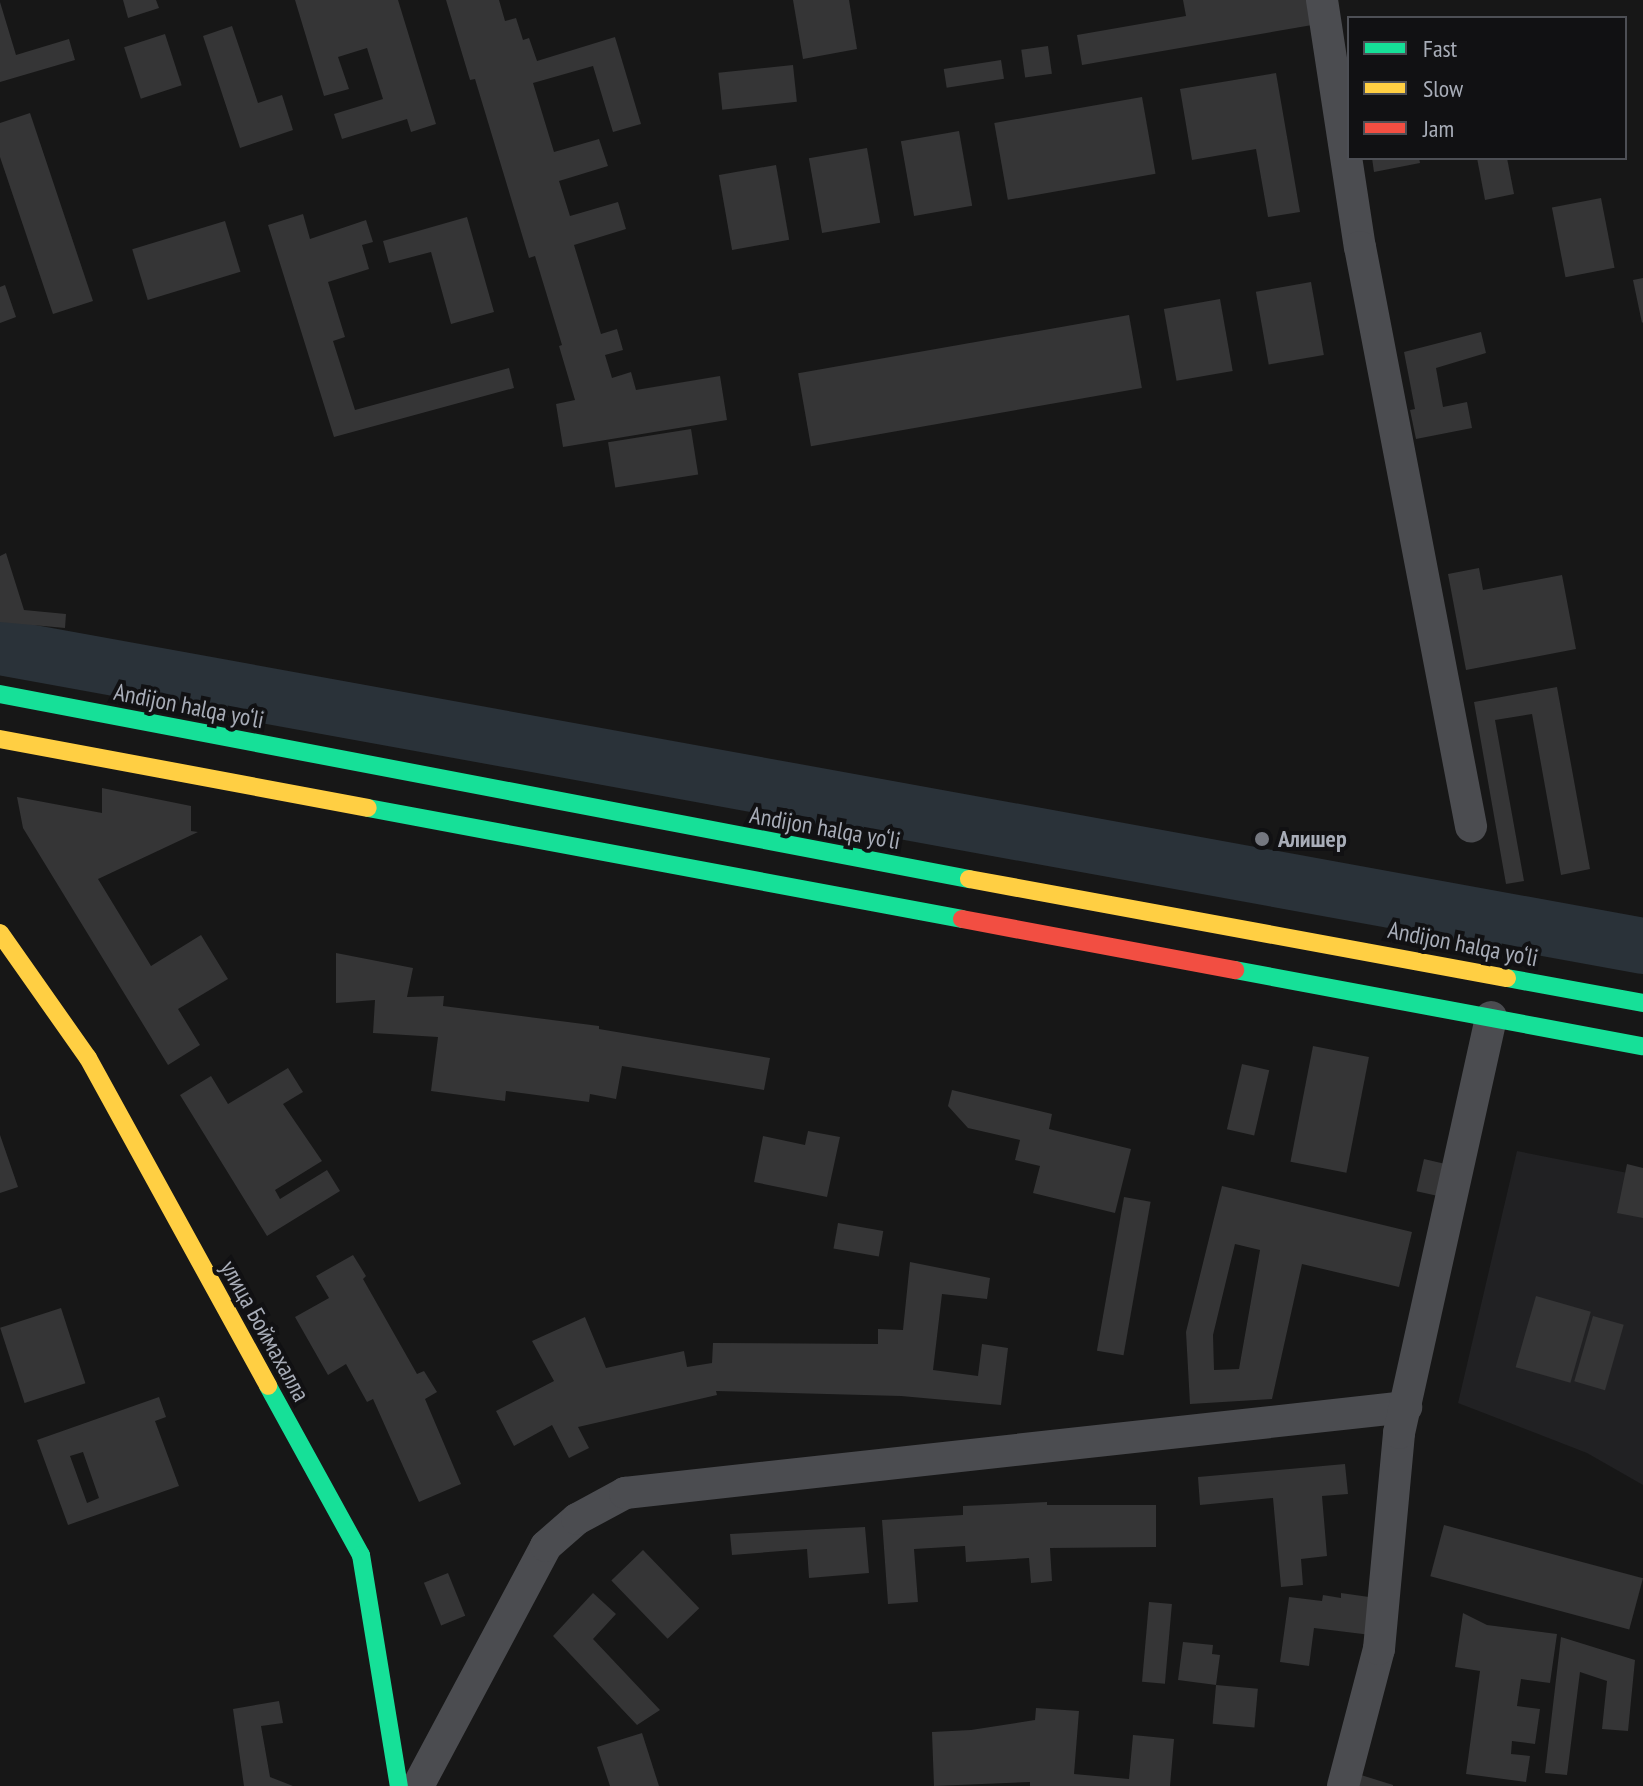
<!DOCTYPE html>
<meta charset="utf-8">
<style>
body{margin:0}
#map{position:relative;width:1643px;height:1786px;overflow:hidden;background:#171717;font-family:"PT Sans Narrow",sans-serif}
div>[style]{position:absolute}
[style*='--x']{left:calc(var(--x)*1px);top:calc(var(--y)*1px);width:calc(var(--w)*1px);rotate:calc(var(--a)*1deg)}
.built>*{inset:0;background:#212123}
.river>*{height:56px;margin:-28px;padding:0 28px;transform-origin:28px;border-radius:28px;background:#2a3239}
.building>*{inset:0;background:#353536;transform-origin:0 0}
.street>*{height:32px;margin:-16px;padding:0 16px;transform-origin:16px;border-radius:16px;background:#4b4c50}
.fast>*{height:18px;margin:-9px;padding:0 9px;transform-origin:9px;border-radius:9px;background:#16e098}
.slow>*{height:18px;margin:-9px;padding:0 9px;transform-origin:9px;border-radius:9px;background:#ffcf43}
.jam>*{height:18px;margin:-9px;padding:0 9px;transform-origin:9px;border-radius:9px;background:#f24e42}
.dots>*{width:22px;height:22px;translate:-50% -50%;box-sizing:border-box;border:4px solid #111113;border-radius:50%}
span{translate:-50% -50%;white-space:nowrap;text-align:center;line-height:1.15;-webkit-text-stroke:8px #111113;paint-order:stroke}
.street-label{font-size:24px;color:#a8adb8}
.poi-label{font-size:24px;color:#a8adb8;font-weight:700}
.left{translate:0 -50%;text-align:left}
.legend{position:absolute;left:1347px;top:16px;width:280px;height:144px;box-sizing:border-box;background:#111113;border:2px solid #4d4f55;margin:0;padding:10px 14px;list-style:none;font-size:24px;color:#a8adb8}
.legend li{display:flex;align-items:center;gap:16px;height:40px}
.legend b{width:40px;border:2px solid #4d4f55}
</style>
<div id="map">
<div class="built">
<i style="clip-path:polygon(1517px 1151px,1643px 1176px,1643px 1485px,1587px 1453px,1458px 1403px)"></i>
</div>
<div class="river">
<i style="--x:0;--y:647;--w:1670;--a:10.31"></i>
</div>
<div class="building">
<i style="clip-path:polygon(123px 0,156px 0,159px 8px,128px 18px)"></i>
<i style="clip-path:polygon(295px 0,398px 0,436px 124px,411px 132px,407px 119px,342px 139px,334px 114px,383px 99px,367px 48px,338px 57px,349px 89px,324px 96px)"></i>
<i style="clip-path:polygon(446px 0,499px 0,505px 21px,516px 18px,523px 40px,529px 38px,537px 61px,615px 37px,641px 124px,613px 132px,593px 66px,533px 83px,554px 152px,599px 139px,608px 166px,559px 181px,570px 216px,618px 202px,626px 229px,574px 245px,601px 334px,617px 329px,623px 350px,605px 355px,612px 378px,631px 372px,636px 390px,720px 376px,727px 420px,563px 447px,556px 404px,575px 400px,559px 346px,562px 345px,535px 256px,529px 258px,475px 79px,470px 80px)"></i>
<i style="clip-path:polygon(793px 0,849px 0,857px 49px,803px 59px)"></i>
<i style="clip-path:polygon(1183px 0,1313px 0,1318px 24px,1082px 65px,1077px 35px,1186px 16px)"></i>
<i style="clip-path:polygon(0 2px,16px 55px,69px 39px,75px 60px,0 82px)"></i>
<i style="clip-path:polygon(232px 26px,258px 103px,282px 95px,293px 130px,240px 148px,203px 36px)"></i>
<i style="left:165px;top:34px;width:54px;height:43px;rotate:72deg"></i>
<i style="left:1048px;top:46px;width:28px;height:27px;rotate:82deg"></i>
<i style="left:1001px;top:60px;width:19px;height:58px;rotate:81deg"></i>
<i style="left:793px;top:65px;width:37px;height:75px;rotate:84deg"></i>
<i style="clip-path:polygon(1276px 73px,1300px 212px,1268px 217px,1256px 149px,1192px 160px,1180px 89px)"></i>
<i style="left:1142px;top:97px;width:78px;height:150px;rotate:80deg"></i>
<i style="clip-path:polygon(30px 113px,93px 301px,53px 314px,0 157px,0 123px)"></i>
<i style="left:959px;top:131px;width:76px;height:59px;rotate:80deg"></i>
<i style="left:867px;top:148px;width:76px;height:59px;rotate:80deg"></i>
<i style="clip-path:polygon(1372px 158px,1419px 158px,1420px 163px,1374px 172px)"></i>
<i style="clip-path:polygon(1477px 158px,1507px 158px,1514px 194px,1485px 200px)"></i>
<i style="left:776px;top:165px;width:76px;height:58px;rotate:80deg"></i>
<i style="left:1601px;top:198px;width:71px;height:50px;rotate:79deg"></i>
<i style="clip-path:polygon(303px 214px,310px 239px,366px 220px,373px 242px,362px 245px,369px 269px,328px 282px,345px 337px,333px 341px,355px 410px,509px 368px,514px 388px,334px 437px,268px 225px)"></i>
<i style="clip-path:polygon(467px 217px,494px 312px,451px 324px,431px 252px,389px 263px,383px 241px)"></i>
<i style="left:225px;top:221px;width:53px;height:97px;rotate:73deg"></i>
<i style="clip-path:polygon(1643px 278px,1643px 322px,1642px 323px,1633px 280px)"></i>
<i style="left:1311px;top:282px;width:74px;height:56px;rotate:80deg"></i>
<i style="clip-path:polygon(5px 285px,16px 317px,0 323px,0 287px)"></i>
<i style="left:1220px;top:299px;width:73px;height:57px;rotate:80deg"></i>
<i style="left:1129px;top:315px;width:74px;height:336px;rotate:80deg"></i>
<i style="clip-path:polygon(1481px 332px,1486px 353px,1436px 368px,1443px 407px,1467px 402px,1472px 428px,1416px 439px,1410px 410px,1415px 409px,1404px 352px)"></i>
<i style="left:691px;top:429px;width:46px;height:84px;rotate:81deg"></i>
<i style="clip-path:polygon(6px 553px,24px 610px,66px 614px,65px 628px,0 622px,0 556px)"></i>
<i style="clip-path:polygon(1479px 568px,1483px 590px,1562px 575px,1576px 649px,1466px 670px,1448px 574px)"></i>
<i style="clip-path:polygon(1557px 687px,1590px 869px,1561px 875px,1532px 714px,1495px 720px,1524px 881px,1506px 884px,1474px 702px)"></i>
<i style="clip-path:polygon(102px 788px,191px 806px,191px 831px,198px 832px,98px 879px,151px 966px,201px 935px,228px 979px,178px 1009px,200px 1045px,168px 1065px,23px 828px,17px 797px,102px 813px)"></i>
<i style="clip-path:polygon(336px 953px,413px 968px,407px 997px,444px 996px,443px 1006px,599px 1026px,599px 1029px,770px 1058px,764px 1090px,622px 1066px,616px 1099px,590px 1094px,589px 1102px,506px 1091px,505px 1101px,431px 1091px,438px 1037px,373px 1033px,375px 1000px,336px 1003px)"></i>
<i style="left:1313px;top:1046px;width:57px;height:118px;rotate:11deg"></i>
<i style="left:1242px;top:1064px;width:28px;height:67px;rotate:13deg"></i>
<i style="clip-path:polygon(288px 1068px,303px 1092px,283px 1104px,322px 1161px,275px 1190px,280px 1199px,327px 1170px,340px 1191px,267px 1236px,180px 1095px,211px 1076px,228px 1104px)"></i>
<i style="clip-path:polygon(952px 1090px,1052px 1114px,1049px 1129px,1131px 1149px,1115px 1213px,1033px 1193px,1040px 1166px,1015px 1160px,1020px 1140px,968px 1128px,948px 1106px)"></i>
<i style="clip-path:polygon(808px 1131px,840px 1137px,827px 1197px,754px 1182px,763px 1136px,805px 1145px)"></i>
<i style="clip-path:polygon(0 1135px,18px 1187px,0 1193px)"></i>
<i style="left:1424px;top:1159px;width:22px;height:33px;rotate:13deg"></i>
<i style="clip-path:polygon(1627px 1164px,1643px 1168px,1643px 1218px,1617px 1213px)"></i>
<i style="clip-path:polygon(evenodd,1222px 1186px,1412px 1232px,1399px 1287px,1302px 1264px,1272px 1399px,1190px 1404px,1186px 1332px,1222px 1186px,1235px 1244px,1260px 1250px,1239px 1369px,1214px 1370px,1213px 1335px,1235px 1244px)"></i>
<i style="left:1124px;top:1197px;width:27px;height:156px;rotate:10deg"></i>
<i style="left:838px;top:1223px;width:46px;height:26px;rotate:10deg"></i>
<i style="clip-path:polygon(353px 1255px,366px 1276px,363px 1279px,417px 1374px,424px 1371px,437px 1392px,425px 1399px,461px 1484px,419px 1502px,373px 1399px,367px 1402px,346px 1364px,328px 1375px,295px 1317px,329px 1298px,316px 1276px)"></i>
<i style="clip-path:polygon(910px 1262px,990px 1278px,987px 1299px,942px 1294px,933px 1370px,978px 1376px,982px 1344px,1008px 1348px,1001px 1405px,901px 1396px,716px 1391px,717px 1395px,578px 1427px,589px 1448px,569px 1458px,552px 1425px,514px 1446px,496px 1411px,554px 1381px,532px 1341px,585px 1317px,606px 1368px,684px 1351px,687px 1367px,712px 1363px,713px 1343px,878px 1344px,878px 1329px,903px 1330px)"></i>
<i style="left:1536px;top:1296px;width:57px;height:74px;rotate:16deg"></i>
<i style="left:61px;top:1308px;width:79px;height:64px;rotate:72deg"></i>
<i style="left:1593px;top:1316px;width:32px;height:68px;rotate:16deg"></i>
<i style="clip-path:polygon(evenodd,159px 1397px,166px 1417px,155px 1421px,179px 1486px,68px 1525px,37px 1440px,159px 1397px,83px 1452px,99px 1498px,87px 1503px,70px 1456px,83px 1452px)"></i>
<i style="clip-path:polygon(1345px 1464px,1348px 1494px,1322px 1496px,1327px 1556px,1301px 1559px,1303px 1585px,1281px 1587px,1273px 1498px,1200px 1505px,1198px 1477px)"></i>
<i style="clip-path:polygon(1047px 1502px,1047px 1505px,1156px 1505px,1156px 1547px,1050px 1548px,1052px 1581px,1031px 1583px,1029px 1558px,966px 1562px,965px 1546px,914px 1549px,918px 1602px,888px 1604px,882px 1520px,963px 1515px,963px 1506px)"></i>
<i style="left:1444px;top:1525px;width:206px;height:53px;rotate:15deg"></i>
<i style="clip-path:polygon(865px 1527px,869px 1573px,809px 1578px,807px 1549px,732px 1555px,730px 1534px)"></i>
<i style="left:643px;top:1550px;width:81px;height:44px;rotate:46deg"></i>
<i style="left:448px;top:1573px;width:46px;height:26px;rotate:68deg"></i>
<i style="clip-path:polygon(593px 1593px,616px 1614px,593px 1639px,660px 1710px,637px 1725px,553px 1636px)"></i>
<i style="clip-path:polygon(1341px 1593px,1376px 1598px,1371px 1635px,1314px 1628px,1309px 1666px,1280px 1662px,1289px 1597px,1322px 1601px,1323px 1595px,1341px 1598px)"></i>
<i style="left:1149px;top:1602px;width:23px;height:80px;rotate:5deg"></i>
<i style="clip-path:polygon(1463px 1613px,1487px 1625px,1557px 1634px,1550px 1683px,1521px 1679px,1517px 1706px,1540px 1709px,1535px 1744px,1512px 1741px,1511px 1754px,1530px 1756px,1526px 1782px,1466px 1774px,1480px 1671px,1455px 1667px)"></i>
<i style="clip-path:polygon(1561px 1637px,1635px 1660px,1628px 1731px,1602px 1729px,1607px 1681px,1580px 1672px,1567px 1775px,1545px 1773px)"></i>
<i style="clip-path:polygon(1183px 1642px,1213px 1645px,1212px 1654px,1220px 1655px,1216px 1685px,1178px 1680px)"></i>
<i style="left:1216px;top:1685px;width:42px;height:39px;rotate:5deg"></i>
<i style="clip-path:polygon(279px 1701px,283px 1723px,261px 1726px,270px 1777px,293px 1786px,244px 1786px,233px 1709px)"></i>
<i style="clip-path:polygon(1036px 1708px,1079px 1711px,1074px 1774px,1129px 1779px,1133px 1735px,1174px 1739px,1170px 1786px,1030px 1786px,1030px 1782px,934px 1786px,932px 1732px,971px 1730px,1035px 1720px)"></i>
<i style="clip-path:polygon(642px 1733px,659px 1786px,610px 1786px,597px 1747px)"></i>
<i style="clip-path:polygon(1361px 1775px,1393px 1785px,1393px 1786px,1357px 1786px)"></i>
</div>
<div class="street">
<i style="--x:1322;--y:0;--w:250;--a:81.3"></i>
<i style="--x:1360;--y:247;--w:590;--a:79.15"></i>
<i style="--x:418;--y:1786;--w:272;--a:-61.9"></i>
<i style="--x:546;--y:1546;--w:41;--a:-41.1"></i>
<i style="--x:577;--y:1519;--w:55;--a:-28.4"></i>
<i style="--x:625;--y:1493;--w:786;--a:-6.28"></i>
<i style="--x:1343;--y:1786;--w:142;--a:-75.3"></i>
<i style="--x:1379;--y:1649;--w:217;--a:-84.7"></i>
<i style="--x:1399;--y:1433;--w:426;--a:-77.5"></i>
</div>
<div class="fast">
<i style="--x:0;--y:694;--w:987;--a:10.81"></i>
<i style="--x:368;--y:808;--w:604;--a:10.58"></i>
<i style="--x:1235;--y:970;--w:415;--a:10.6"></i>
<i style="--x:1507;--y:978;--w:138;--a:10.4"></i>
<i style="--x:268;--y:1386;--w:193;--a:61.2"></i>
<i style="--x:361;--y:1555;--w:234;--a:80.7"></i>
</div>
<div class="slow">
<i style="--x:0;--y:739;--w:374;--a:10.6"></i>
<i style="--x:969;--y:879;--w:547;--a:10.43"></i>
<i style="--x:0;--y:933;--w:153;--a:54.9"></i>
<i style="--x:88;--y:1058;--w:374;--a:61.2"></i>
</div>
<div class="jam">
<i style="--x:962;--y:919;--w:278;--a:10.6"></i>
</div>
<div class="dots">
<i style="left:1262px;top:839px;background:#757880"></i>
</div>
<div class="street-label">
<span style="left:189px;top:706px;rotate:11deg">Andijon halqa yo‘li</span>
<span style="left:825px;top:828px;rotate:10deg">Andijon halqa yo‘li</span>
<span style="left:1463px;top:944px;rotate:11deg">Andijon halqa yo‘li</span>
<span style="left:265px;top:1331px;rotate:61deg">улица Боймахалла</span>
</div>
<div class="poi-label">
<span class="left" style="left:1278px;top:839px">Алишер</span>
</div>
<ul class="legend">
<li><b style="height:10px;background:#16e098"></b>Fast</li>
<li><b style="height:10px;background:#ffcf43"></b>Slow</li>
<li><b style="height:10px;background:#f24e42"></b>Jam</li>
</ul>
</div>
